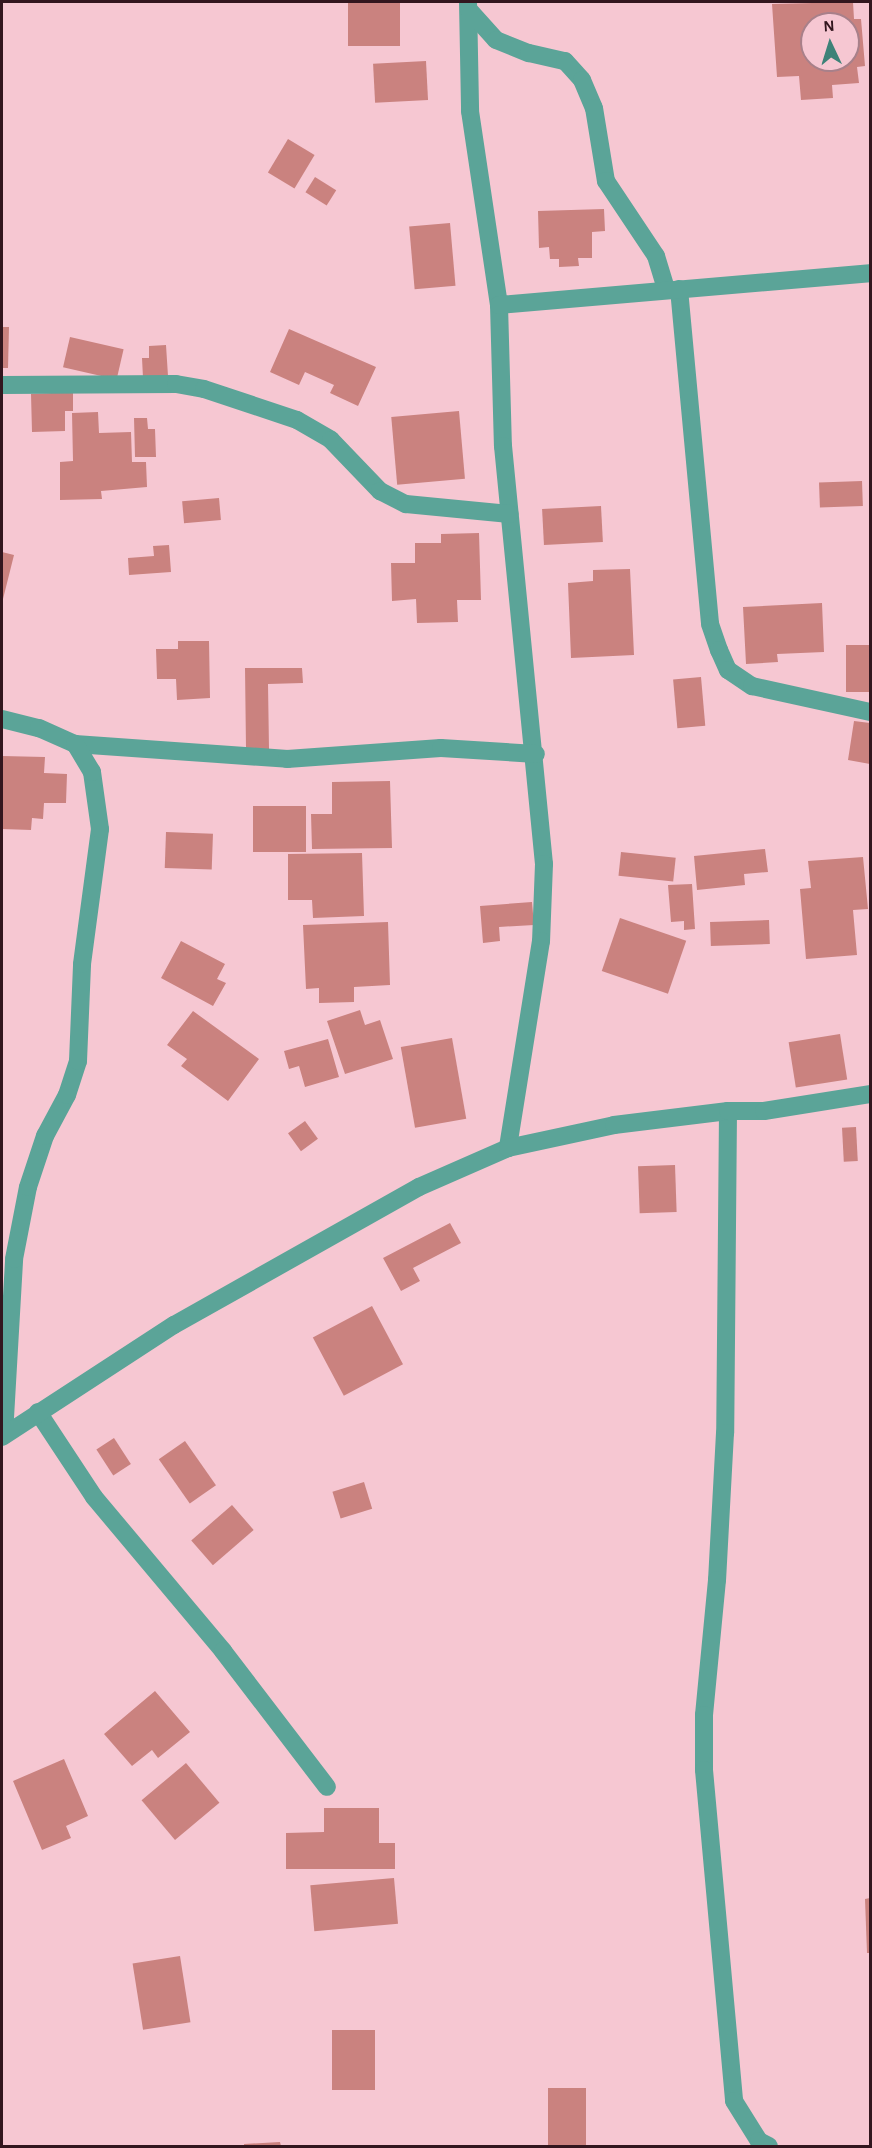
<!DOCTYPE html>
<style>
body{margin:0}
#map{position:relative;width:872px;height:2148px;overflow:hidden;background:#f6c7d2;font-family:"Alegreya Sans",sans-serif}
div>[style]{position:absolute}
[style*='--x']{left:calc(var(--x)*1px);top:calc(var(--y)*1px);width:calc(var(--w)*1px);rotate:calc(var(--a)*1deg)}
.building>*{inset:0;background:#ca827f;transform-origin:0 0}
.street>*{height:18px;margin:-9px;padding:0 9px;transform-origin:9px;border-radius:9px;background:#5ba498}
span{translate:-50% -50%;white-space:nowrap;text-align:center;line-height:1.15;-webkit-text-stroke:4.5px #f6c7d2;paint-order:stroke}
.frame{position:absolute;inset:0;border:3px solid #32161e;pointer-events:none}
.north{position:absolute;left:800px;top:12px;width:60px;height:60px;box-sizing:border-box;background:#f6c7d2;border:2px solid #a8808a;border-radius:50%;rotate:356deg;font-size:16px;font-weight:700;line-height:24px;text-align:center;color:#32161e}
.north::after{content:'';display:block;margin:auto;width:21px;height:27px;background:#3d8278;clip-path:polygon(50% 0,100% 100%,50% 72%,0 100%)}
</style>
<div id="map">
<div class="building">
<i style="left:348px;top:2px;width:52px;height:44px"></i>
<i style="clip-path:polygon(evenodd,853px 2px,854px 19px,861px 19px,865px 66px,857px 67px,859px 83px,832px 85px,833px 98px,801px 100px,799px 76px,777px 77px,772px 4px,853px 2px,812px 24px,848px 24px,848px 60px,812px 60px,812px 24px)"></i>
<i style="left:426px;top:61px;width:39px;height:53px;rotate:87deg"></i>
<i style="left:288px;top:139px;width:31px;height:39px;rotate:31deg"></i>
<i style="left:315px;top:177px;width:25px;height:18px;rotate:32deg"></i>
<i style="clip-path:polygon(604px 209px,605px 231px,592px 232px,592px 258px,578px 258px,579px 266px,559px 267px,559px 259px,550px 259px,549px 247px,539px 248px,538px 211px)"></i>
<i style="left:450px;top:223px;width:63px;height:41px;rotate:85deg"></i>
<i style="clip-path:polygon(2px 327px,9px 327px,8px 368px,2px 368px)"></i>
<i style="clip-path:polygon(289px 329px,376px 367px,358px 406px,330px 393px,334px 385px,305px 372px,299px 385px,270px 372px)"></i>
<i style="left:70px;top:337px;width:55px;height:31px;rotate:13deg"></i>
<i style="clip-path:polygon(166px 345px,168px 376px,143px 378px,142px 358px,149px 358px,149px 346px)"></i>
<i style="clip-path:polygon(73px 392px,73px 411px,65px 411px,65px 431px,32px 432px,31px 394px)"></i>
<i style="left:459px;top:411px;width:68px;height:68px;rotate:85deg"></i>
<i style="clip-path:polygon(98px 412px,99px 433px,131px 432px,132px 462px,146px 462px,147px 487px,101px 491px,102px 499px,60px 500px,60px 462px,73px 461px,72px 413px)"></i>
<i style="clip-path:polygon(134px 418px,147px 418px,148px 429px,155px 429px,156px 457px,135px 457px)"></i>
<i style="left:862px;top:481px;width:25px;height:43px;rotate:88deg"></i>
<i style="left:219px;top:498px;width:22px;height:37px;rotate:85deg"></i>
<i style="left:601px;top:506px;width:36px;height:59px;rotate:87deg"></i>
<i style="clip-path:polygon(479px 533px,481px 600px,457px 600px,458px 622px,417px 623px,416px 599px,392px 601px,391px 563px,415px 563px,415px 543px,441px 543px,441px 534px)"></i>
<i style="clip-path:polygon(169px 545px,171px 572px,129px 575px,128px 558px,154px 556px,153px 546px)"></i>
<i style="clip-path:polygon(2px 552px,14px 555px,2px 603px)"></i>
<i style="clip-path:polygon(630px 569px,634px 655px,571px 658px,568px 583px,593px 581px,593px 570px)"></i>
<i style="clip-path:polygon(822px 603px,824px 652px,777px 654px,778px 662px,746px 664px,743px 607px)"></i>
<i style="clip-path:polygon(178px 641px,209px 641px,210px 698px,177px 700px,176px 679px,157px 679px,156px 649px,178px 649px)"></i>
<i style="left:870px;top:645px;width:47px;height:24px;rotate:90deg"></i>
<i style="clip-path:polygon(245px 668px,302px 668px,303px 683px,268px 684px,269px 749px,246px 749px)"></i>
<i style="left:701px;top:677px;width:49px;height:28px;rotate:85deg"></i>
<i style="clip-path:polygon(854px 721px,870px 723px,870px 764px,848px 760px)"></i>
<i style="clip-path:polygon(2px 756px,45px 757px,44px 773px,67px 774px,66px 803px,44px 803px,43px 819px,32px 818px,31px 830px,2px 829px)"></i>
<i style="clip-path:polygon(390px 781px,392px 848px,312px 849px,311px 814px,332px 814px,332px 782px)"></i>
<i style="left:253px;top:806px;width:53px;height:46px"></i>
<i style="left:166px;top:832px;width:47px;height:36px;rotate:2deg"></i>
<i style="clip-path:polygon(765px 849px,768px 872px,744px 874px,745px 885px,697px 890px,694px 856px)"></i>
<i style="left:621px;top:852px;width:55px;height:24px;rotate:6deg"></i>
<i style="clip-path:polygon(362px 853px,364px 916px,313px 918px,312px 900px,288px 900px,288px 854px)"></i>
<i style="clip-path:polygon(863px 857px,868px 909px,853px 910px,857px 955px,806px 959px,800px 889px,811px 888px,808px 861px)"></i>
<i style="clip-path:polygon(692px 884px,695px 929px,684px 930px,684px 921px,671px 922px,668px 885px)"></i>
<i style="clip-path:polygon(532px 902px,534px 925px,499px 927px,500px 941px,483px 943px,480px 906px)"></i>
<i style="left:620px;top:918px;width:70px;height:56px;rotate:19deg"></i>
<i style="left:769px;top:920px;width:24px;height:59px;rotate:88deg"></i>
<i style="clip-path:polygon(388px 922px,390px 985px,354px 987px,354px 1002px,319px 1003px,319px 988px,306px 989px,303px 925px)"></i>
<i style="clip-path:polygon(181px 941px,225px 964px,217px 979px,226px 983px,213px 1006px,161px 978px)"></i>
<i style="clip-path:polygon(360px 1010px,365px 1025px,380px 1020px,393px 1059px,345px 1074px,327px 1021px)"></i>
<i style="clip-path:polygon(193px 1011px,259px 1059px,228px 1101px,181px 1066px,187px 1059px,167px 1045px)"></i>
<i style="left:840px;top:1034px;width:46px;height:52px;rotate:81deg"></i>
<i style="left:452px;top:1038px;width:82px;height:52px;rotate:80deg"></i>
<i style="clip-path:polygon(328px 1039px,339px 1077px,305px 1087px,299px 1066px,289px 1069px,284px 1051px)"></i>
<i style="left:305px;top:1121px;width:22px;height:21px;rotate:54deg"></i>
<i style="left:856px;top:1127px;width:34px;height:14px;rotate:87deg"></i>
<i style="left:675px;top:1165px;width:47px;height:37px;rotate:88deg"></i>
<i style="clip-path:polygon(450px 1223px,461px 1243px,413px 1268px,420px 1281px,401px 1291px,383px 1258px)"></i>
<i style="left:372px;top:1306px;width:66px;height:67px;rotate:62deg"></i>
<i style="left:114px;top:1438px;width:31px;height:21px;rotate:57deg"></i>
<i style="left:185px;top:1441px;width:54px;height:32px;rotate:55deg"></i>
<i style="left:364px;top:1482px;width:28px;height:33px;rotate:73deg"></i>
<i style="left:232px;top:1505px;width:33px;height:54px;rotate:49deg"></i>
<i style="clip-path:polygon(155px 1691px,190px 1732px,158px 1758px,152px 1750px,132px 1766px,104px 1734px)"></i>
<i style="clip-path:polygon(64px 1759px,88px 1816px,66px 1826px,71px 1838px,42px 1850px,13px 1781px)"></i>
<i style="left:186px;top:1763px;width:52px;height:58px;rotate:50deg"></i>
<i style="clip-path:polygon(324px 1808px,379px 1808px,379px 1843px,395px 1843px,395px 1869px,286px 1869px,286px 1833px,324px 1832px)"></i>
<i style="left:394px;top:1878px;width:46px;height:84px;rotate:85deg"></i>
<i style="clip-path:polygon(870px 1898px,870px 1953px,867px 1953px,865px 1899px)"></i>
<i style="left:180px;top:1956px;width:67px;height:48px;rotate:81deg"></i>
<i style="left:332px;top:2030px;width:43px;height:60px"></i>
<i style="left:548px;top:2088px;width:38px;height:58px"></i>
<i style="clip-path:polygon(280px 2142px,281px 2146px,244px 2146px,244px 2144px)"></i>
</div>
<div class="street">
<i style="--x:468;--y:2;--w:109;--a:88.9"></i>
<i style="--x:470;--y:111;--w:196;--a:81.5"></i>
<i style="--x:499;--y:305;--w:141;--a:88.4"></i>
<i style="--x:503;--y:446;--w:420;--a:84.4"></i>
<i style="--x:544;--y:864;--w:77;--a:92.2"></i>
<i style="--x:541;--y:941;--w:210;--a:99.1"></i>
<i style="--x:469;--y:10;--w:40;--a:48"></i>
<i style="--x:496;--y:40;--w:35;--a:22"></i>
<i style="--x:529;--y:53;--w:37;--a:13"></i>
<i style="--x:565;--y:61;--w:25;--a:48"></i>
<i style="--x:582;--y:80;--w:30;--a:67"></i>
<i style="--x:594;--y:108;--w:74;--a:80.7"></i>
<i style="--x:606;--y:181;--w:90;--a:56.3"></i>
<i style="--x:656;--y:256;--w:34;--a:73"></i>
<i style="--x:679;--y:289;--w:336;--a:84.7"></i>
<i style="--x:710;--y:624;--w:28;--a:71"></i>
<i style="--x:719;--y:650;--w:22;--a:66"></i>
<i style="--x:728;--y:670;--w:29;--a:34"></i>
<i style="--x:752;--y:686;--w:121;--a:12.4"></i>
<i style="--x:499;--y:305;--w:372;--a:-4.9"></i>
<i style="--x:2;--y:385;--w:174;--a:-0.3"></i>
<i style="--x:176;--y:384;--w:28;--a:10"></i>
<i style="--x:204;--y:389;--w:98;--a:18.4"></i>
<i style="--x:297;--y:420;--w:39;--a:30"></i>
<i style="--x:331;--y:440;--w:71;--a:46.1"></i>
<i style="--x:380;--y:491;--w:29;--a:27"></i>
<i style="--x:406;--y:504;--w:104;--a:5.5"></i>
<i style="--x:2;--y:719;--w:38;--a:14"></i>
<i style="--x:39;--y:728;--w:39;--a:24"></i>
<i style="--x:75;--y:744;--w:213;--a:4"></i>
<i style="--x:287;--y:759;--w:154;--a:-4.1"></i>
<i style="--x:441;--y:748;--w:95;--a:3.6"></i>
<i style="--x:728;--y:1111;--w:322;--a:90.5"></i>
<i style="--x:725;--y:1433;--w:147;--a:93.1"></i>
<i style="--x:717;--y:1580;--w:136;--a:95.5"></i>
<i style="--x:704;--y:1715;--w:55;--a:90"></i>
<i style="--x:704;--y:1770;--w:332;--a:84.8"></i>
<i style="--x:734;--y:2101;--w:47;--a:58"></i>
<i style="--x:759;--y:2141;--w:11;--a:27"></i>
<i style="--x:38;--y:1412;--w:102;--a:56.6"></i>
<i style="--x:94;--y:1497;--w:201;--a:50"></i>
<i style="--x:223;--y:1651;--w:171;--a:52.6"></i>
<i style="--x:4;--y:1435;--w:176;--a:-86.7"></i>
<i style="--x:14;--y:1259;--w:73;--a:-79"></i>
<i style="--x:28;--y:1187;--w:54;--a:-71.6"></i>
<i style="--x:45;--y:1136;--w:47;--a:-61.8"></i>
<i style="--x:67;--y:1095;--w:36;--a:-72"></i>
<i style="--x:78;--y:1061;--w:97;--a:-87.6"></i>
<i style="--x:82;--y:964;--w:136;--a:-82.4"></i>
<i style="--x:100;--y:829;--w:58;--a:-98"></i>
<i style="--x:92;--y:772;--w:33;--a:-121"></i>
<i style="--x:2;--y:1437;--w:205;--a:-33.1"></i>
<i style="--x:174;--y:1325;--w:281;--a:-29.4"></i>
<i style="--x:419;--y:1187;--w:97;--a:-23.7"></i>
<i style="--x:508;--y:1148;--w:108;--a:-12.2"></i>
<i style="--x:614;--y:1125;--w:115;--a:-7"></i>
<i style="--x:728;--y:1111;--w:36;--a:0"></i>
<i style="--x:764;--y:1111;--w:107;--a:-9.1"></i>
</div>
<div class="frame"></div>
<div class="north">N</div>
</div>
